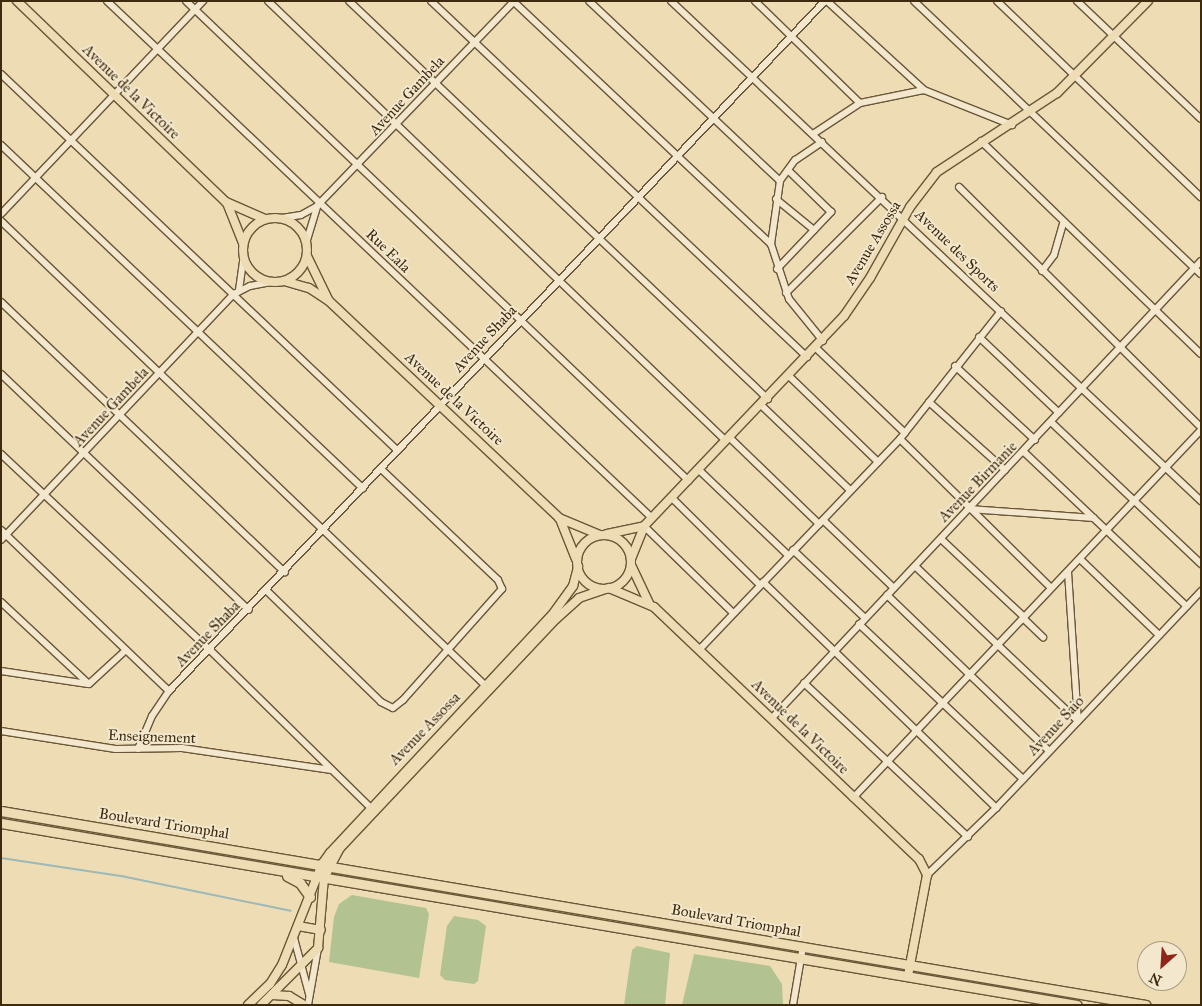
<!DOCTYPE html>
<style>
body{margin:0}
#map{position:relative;width:1202px;height:1006px;overflow:hidden;background:#eddcb4;font-family:"IM FELL Great Primer",serif}
div>[style]{position:absolute}
[style*='--x']{left:calc(var(--x)*1px);top:calc(var(--y)*1px);width:calc(var(--w)*1px);rotate:calc(var(--a)*1deg)}
.green>*{inset:0;background:#b3c291}
.stream>*{height:2px;margin:-1px;padding:0 1px;transform-origin:1px;border-radius:1px;background:#9db9b7}
.roads{filter:drop-shadow(1px 0 #6a5638) drop-shadow(-1px 0 #6a5638) drop-shadow(0 1px #6a5638) drop-shadow(0 -1px #6a5638)}
.minor>*{height:6px;margin:-3px;padding:0 3px;transform-origin:3px;border-radius:3px;background:#f3e8ce}
.major>*{height:8px;margin:-4px;padding:0 4px;transform-origin:4px;border-radius:4px;background:#eddcb4}
.major>.ring{margin:-4px;padding:0;box-sizing:content-box;background:none;border:8px solid #eddcb4;border-radius:50%}
.highway>*{height:9px;margin:-4.5px;padding:0 4.5px;transform-origin:4.5px;border-radius:4.5px;background:#eddcb4}
span{translate:-50% -50%;white-space:nowrap;text-align:center;line-height:1.15;-webkit-text-stroke:4px #f3e8ce;paint-order:stroke}
.street-label{font-size:15px;color:#3e2a0f}
.frame{position:absolute;inset:0;border:2px solid #3e2a0f;pointer-events:none}
.north{position:absolute;left:1137px;top:941px;width:50px;height:50px;box-sizing:border-box;background:#f3e8ce;border:1px solid #ab9c82;border-radius:50%;rotate:206deg;font-size:14px;font-weight:700;line-height:20px;text-align:center;color:#3e2a0f}
.north::after{content:'';display:block;margin:auto;width:18px;height:22px;background:#8f2418;clip-path:polygon(50% 0,100% 100%,50% 72%,0 100%)}
</style>
<div id="map">
<div class="green">
<i style="clip-path:polygon(352px 895px,426px 908px,429px 914px,419px 978px,329px 962px,334px 917px,339px 904px)"></i>
<i style="clip-path:polygon(454px 916px,478px 920px,486px 926px,478px 981px,474px 984px,445px 980px,440px 975px,447px 926px)"></i>
<i style="clip-path:polygon(637px 946px,670px 953px,665px 1005px,624px 1005px,632px 950px)"></i>
<i style="clip-path:polygon(694px 954px,770px 966px,782px 984px,783px 1005px,682px 1005px)"></i>
</div>
<div class="stream">
<i style="--x:1;--y:858;--w:126;--a:8.6"></i>
<i style="--x:126;--y:877;--w:168;--a:11.6"></i>
</div>
<div class="roads">
<div class="minor">
<i style="--x:107;--y:1;--w:751;--a:43.49"></i>
<i style="--x:186;--y:1;--w:695;--a:43.66"></i>
<i style="--x:268;--y:1;--w:635;--a:43.85"></i>
<i style="--x:349;--y:1;--w:578;--a:43.53"></i>
<i style="--x:431;--y:1;--w:518;--a:43.43"></i>
<i style="--x:513;--y:1;--w:354;--a:43.3"></i>
<i style="--x:589;--y:1;--w:262;--a:43.3"></i>
<i style="--x:671;--y:1;--w:729;--a:43.33"></i>
<i style="--x:755;--y:1;--w:146;--a:44.2"></i>
<i style="--x:827;--y:1;--w:132;--a:42.5"></i>
<i style="--x:914;--y:1;--w:396;--a:43.6"></i>
<i style="--x:997;--y:1;--w:283;--a:43.9"></i>
<i style="--x:1077;--y:1;--w:171;--a:43.6"></i>
<i style="--x:1;--y:74;--w:547;--a:43.52"></i>
<i style="--x:813;--y:134;--w:56;--a:-33.4"></i>
<i style="--x:860;--y:103;--w:65;--a:-11.5"></i>
<i style="--x:924;--y:90;--w:95;--a:21.7"></i>
<i style="--x:981;--y:141;--w:306;--a:44.1"></i>
<i style="--x:822;--y:142;--w:32;--a:146"></i>
<i style="--x:795;--y:160;--w:26;--a:126"></i>
<i style="--x:780;--y:181;--w:64;--a:98.1"></i>
<i style="--x:771;--y:244;--w:58;--a:71.9"></i>
<i style="--x:789;--y:299;--w:54;--a:51"></i>
<i style="--x:1;--y:145;--w:499;--a:43.5"></i>
<i style="--x:959;--y:187;--w:341;--a:44.8"></i>
<i style="--x:776;--y:199;--w:49;--a:39.2"></i>
<i style="--x:1;--y:214;--w:294;--a:-46.5"></i>
<i style="--x:282;--y:218;--w:19;--a:-9"></i>
<i style="--x:301;--y:215;--w:18;--a:-29"></i>
<i style="--x:317;--y:206;--w:284;--a:-46.1"></i>
<i style="--x:1;--y:221;--w:676;--a:43.8"></i>
<i style="--x:307;--y:240;--w:34;--a:-73"></i>
<i style="--x:777;--y:269;--w:79;--a:-46.5"></i>
<i style="--x:831;--y:212;--w:60;--a:-135.7"></i>
<i style="--x:1042;--y:271;--w:20;--a:-53"></i>
<i style="--x:1054;--y:255;--w:35;--a:-74"></i>
<i style="--x:239;--y:290;--w:34;--a:-82"></i>
<i style="--x:786;--y:293;--w:136;--a:-45"></i>
<i style="--x:1;--y:302;--w:392;--a:43.6"></i>
<i style="--x:979;--y:337;--w:110;--a:43.5"></i>
<i style="--x:816;--y:348;--w:123;--a:43.7"></i>
<i style="--x:955;--y:366;--w:109;--a:42.8"></i>
<i style="--x:1;--y:374;--w:342;--a:43.6"></i>
<i style="--x:789;--y:376;--w:124;--a:44"></i>
<i style="--x:929;--y:402;--w:102;--a:41.8"></i>
<i style="--x:761;--y:405;--w:123;--a:43.7"></i>
<i style="--x:1051;--y:422;--w:207;--a:43.4"></i>
<i style="--x:730;--y:438;--w:124;--a:44"></i>
<i style="--x:900;--y:439;--w:212;--a:44.6"></i>
<i style="--x:1024;--y:452;--w:224;--a:43.5"></i>
<i style="--x:1;--y:454;--w:287;--a:43.2"></i>
<i style="--x:210;--y:650;--w:230;--a:44.5"></i>
<i style="--x:699;--y:470;--w:123;--a:43.7"></i>
<i style="--x:672;--y:498;--w:124;--a:44.7"></i>
<i style="--x:969;--y:509;--w:125;--a:4.1"></i>
<i style="--x:823;--y:520;--w:98;--a:43.8"></i>
<i style="--x:644;--y:526;--w:124;--a:44.3"></i>
<i style="--x:1;--y:530;--w:233;--a:43.8"></i>
<i style="--x:941;--y:539;--w:114;--a:43.2"></i>
<i style="--x:1;--y:540;--w:339;--a:-46.6"></i>
<i style="--x:234;--y:294;--w:18;--a:-27"></i>
<i style="--x:250;--y:286;--w:21;--a:-11"></i>
<i style="--x:793;--y:550;--w:99;--a:43.4"></i>
<i style="--x:1080;--y:559;--w:110;--a:43.9"></i>
<i style="--x:915;--y:566;--w:225;--a:43.6"></i>
<i style="--x:1068;--y:572;--w:149;--a:86.2"></i>
<i style="--x:763;--y:582;--w:325;--a:44.1"></i>
<i style="--x:267;--y:591;--w:159;--a:44.2"></i>
<i style="--x:381;--y:702;--w:13;--a:27"></i>
<i style="--x:393;--y:708;--w:13;--a:-39"></i>
<i style="--x:403;--y:700;--w:149;--a:-48.3"></i>
<i style="--x:502;--y:589;--w:10;--a:-114"></i>
<i style="--x:498;--y:580;--w:161;--a:-136.5"></i>
<i style="--x:887;--y:595;--w:225;--a:43.9"></i>
<i style="--x:1;--y:602;--w:120;--a:43"></i>
<i style="--x:1023;--y:618;--w:28;--a:44"></i>
<i style="--x:859;--y:624;--w:226;--a:43.4"></i>
<i style="--x:700;--y:649;--w:290;--a:-46.4"></i>
<i style="--x:900;--y:439;--w:163;--a:-51.7"></i>
<i style="--x:1;--y:671;--w:88;--a:8.5"></i>
<i style="--x:804;--y:683;--w:225;--a:43.2"></i>
<i style="--x:89;--y:684;--w:50;--a:-42.6"></i>
<i style="--x:772;--y:718;--w:627;--a:-46.81"></i>
<i style="--x:1;--y:731;--w:116;--a:8.9"></i>
<i style="--x:116;--y:749;--w:66;--a:-0.9"></i>
<i style="--x:182;--y:748;--w:151;--a:8.4"></i>
<i style="--x:138;--y:749;--w:36;--a:-67"></i>
<i style="--x:152;--y:716;--w:30;--a:-56"></i>
<i style="--x:169;--y:691;--w:952;--a:-46.45"></i>
<i style="--x:853;--y:798;--w:506;--a:-46.6"></i>
<i style="--x:927;--y:875;--w:96;--a:-44.2"></i>
<i style="--x:996;--y:808;--w:299;--a:-46.6"></i>
<i style="--x:294;--y:938;--w:58;--a:75"></i>
<i style="--x:308;--y:1005;--w:58;--a:-80"></i>
<i style="--x:793;--y:1005;--w:60;--a:-80.4"></i>
</div>
<div class="major">
<i style="--x:17;--y:1;--w:290;--a:43.9"></i>
<i style="--x:226;--y:202;--w:43;--a:23.6"></i>
<i style="--x:227;--y:203;--w:43;--a:68.2"></i>
<i class="ring" style="left:243px;top:218px;width:56px;height:56px"></i>
<i style="--x:307;--y:256;--w:48;--a:64"></i>
<i style="--x:284;--y:281;--w:26;--a:16"></i>
<i style="--x:309;--y:288;--w:24;--a:33"></i>
<i style="--x:329;--y:301;--w:316;--a:43.3"></i>
<i style="--x:559;--y:518;--w:44;--a:22.5"></i>
<i style="--x:560;--y:519;--w:43;--a:68.2"></i>
<i style="--x:607;--y:534;--w:38;--a:-12"></i>
<i class="ring" style="left:577px;top:535px;width:46px;height:46px"></i>
<i style="--x:631;--y:559;--w:35;--a:-68"></i>
<i style="--x:644;--y:526;--w:290;--a:-46.4"></i>
<i style="--x:844;--y:316;--w:46;--a:-55.6"></i>
<i style="--x:870;--y:278;--w:81;--a:-60.6"></i>
<i style="--x:910;--y:207;--w:44;--a:-52.4"></i>
<i style="--x:937;--y:172;--w:144;--a:-33.4"></i>
<i style="--x:1057;--y:93;--w:129;--a:-45.3"></i>
<i style="--x:631;--y:565;--w:42;--a:64.7"></i>
<i style="--x:609;--y:588;--w:49;--a:22.9"></i>
<i style="--x:654;--y:607;--w:366;--a:43.6"></i>
<i style="--x:919;--y:859;--w:18;--a:63"></i>
<i style="--x:927;--y:875;--w:103;--a:100.7"></i>
<i style="--x:298;--y:926;--w:23;--a:10"></i>
<i style="--x:272;--y:995;--w:17;--a:3"></i>
<i style="--x:289;--y:996;--w:17;--a:31"></i>
<i style="--x:248;--y:1005;--w:30;--a:-44"></i>
<i style="--x:270;--y:984;--w:22;--a:-58"></i>
<i style="--x:282;--y:965;--w:109;--a:-68.4"></i>
<i style="--x:322;--y:864;--w:14;--a:-54"></i>
<i style="--x:330;--y:853;--w:325;--a:-47"></i>
<i style="--x:552;--y:615;--w:36;--a:-54"></i>
<i style="--x:573;--y:586;--w:20;--a:-75"></i>
<i style="--x:261;--y:1005;--w:81;--a:-45"></i>
<i style="--x:318;--y:948;--w:70;--a:-85.1"></i>
<i style="--x:324;--y:878;--w:34;--a:-62"></i>
<i style="--x:340;--y:848;--w:315;--a:-46.7"></i>
<i style="--x:556;--y:619;--w:31;--a:-42"></i>
<i style="--x:579;--y:598;--w:28;--a:-19"></i>
</div>
<div class="highway">
<i style="--x:1;--y:811;--w:1161;--a:9.62"></i>
<i style="--x:1;--y:823;--w:1091;--a:9.6"></i>
<i style="--x:287;--y:876;--w:15;--a:28"></i>
<i style="--x:300;--y:883;--w:17;--a:54"></i>
</div>
</div>
<div class="street-label">
<span style="left:131px;top:92px;rotate:44deg">Avenue de la Victoire</span>
<span style="left:407px;top:96px;rotate:-47deg">Avenue Gambela</span>
<span style="left:873px;top:243px;rotate:-59deg">Avenue Assossa</span>
<span style="left:388px;top:251px;rotate:44deg">Rue Eala</span>
<span style="left:957px;top:251px;rotate:44deg">Avenue des Sports</span>
<span style="left:485px;top:339px;rotate:-47deg">Avenue Shaba</span>
<span style="left:454px;top:399px;rotate:43deg">Avenue de la Victoire</span>
<span style="left:111px;top:407px;rotate:-47deg">Avenue Gambela</span>
<span style="left:978px;top:482px;rotate:-46deg">Avenue Birmanie</span>
<span style="left:208px;top:634px;rotate:-46deg">Avenue Shaba</span>
<span style="left:1056px;top:726px;rotate:-47deg">Avenue Saio</span>
<span style="left:800px;top:727px;rotate:44deg">Avenue de la Victoire</span>
<span style="left:425px;top:729px;rotate:-46deg">Avenue Assossa</span>
<span style="left:152px;top:737px;rotate:2deg">Enseignement</span>
<span style="left:164px;top:824px;rotate:9deg">Boulevard Triomphal</span>
<span style="left:736px;top:921px;rotate:10deg">Boulevard Triomphal</span>
</div>
<div class="frame"></div>
<div class="north">N</div>
</div>
